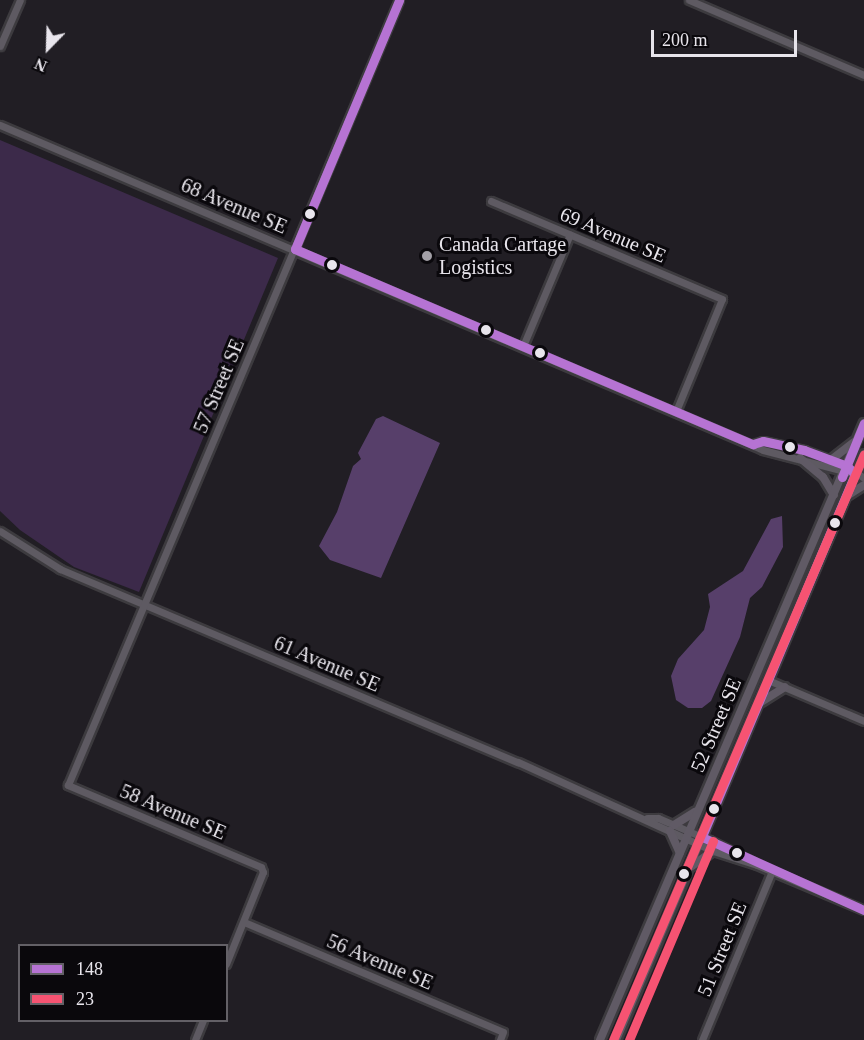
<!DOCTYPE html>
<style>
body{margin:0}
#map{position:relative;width:864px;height:1040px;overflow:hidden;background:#211e24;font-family:"Times New Roman",serif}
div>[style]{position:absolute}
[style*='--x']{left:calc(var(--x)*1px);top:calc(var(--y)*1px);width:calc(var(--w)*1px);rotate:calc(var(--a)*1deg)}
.green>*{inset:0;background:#3c2a4a}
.water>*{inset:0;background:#573f6a}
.roads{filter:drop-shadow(2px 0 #3d3b3f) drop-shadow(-2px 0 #3d3b3f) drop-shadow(0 2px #3d3b3f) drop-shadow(0 -2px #3d3b3f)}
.minor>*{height:7px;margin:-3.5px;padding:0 3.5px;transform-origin:3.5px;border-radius:3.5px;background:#5e5a62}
.major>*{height:8px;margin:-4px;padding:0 4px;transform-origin:4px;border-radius:4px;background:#605a65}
.bus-1>*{height:9px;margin:-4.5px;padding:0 4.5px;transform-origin:4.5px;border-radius:4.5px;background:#b673d3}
.bus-2>*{height:9px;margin:-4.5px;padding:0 4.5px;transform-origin:4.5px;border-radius:4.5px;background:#f65372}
.dots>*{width:16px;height:16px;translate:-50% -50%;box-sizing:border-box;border:3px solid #0a080c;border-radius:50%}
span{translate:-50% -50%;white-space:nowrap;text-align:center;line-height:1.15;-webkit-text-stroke:6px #0a080c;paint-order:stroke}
.street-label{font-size:20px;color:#e8e5ec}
.poi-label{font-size:20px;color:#e8e5ec}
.left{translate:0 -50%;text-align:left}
.legend{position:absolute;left:18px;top:944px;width:210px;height:78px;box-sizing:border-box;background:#0a080c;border:2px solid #636066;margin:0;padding:8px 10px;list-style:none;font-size:18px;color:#e8e5ec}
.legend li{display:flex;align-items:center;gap:12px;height:30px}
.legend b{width:30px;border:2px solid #636066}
.north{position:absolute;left:18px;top:18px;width:60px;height:60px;-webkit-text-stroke:4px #0a080c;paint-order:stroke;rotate:203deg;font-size:16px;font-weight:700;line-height:24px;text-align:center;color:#e8e5ec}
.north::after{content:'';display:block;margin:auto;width:21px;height:27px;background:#e8e5ec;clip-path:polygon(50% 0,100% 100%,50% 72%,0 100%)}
.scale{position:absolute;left:651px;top:30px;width:146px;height:27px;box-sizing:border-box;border:3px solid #e8e5ec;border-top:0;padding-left:8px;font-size:18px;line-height:21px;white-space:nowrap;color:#e8e5ec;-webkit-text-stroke:4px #0a080c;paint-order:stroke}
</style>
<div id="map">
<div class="green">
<i style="clip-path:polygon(0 140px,278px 258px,139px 592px,74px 567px,20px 530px,0 511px)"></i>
</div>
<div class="water">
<i style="clip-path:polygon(383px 416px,440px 443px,381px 578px,330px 560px,319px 546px,337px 512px,353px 466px,361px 459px,358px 453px,376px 419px)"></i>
<i style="clip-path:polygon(782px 516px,783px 547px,762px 587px,750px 598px,740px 637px,711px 701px,702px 708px,688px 708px,676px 700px,671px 676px,678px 659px,704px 630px,710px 607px,708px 594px,743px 571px,771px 519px)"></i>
</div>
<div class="roads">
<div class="minor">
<i style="--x:689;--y:0;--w:190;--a:23.2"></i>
<i style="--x:0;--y:46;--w:50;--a:-66.5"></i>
<i style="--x:0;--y:125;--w:829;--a:23.07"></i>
<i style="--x:763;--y:450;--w:95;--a:14.6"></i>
<i style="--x:491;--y:201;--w:251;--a:23"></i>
<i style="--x:722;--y:299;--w:121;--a:112.3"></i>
<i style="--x:523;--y:346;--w:121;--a:-67.2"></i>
<i style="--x:753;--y:444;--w:10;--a:-17"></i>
<i style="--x:763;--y:441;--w:42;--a:12.4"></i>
<i style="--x:804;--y:450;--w:46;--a:20.4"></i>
<i style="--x:847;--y:466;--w:21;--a:35"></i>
<i style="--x:0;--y:531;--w:71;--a:32.3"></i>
<i style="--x:60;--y:569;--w:497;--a:22.9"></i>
<i style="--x:518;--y:762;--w:214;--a:24.5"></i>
<i style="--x:713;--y:851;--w:46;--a:17.7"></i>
<i style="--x:757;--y:865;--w:116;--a:22.8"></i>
<i style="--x:768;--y:680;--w:104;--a:23.1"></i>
<i style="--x:647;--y:818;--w:11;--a:0"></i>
<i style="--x:658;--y:818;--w:56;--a:23.3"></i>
<i style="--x:709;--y:840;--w:49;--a:26.6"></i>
<i style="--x:244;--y:922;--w:281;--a:23"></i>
<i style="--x:503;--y:1032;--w:9;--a:111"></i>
<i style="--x:226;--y:964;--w:99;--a:-68.1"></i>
<i style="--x:263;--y:872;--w:5;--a:-112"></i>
<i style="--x:261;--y:867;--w:210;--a:-157"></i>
<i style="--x:68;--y:785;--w:852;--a:-67.14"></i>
<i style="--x:195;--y:1040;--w:22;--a:-68"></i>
<i style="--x:702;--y:1040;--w:183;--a:-67.5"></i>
</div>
<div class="major">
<i style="--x:800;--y:458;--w:30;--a:40"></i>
<i style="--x:823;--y:477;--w:21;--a:59"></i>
<i style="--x:831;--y:460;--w:29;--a:-38"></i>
<i style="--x:847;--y:496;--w:20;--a:-33"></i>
<i style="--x:761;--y:702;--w:28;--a:-32"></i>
<i style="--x:674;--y:825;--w:25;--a:-32"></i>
<i style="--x:670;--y:831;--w:24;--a:66"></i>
<i style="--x:692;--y:866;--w:26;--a:-36"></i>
<i style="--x:600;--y:1040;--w:671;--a:-66.84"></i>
<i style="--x:616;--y:1040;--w:636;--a:-67.06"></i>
</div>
</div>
<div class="bus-1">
<i style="--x:295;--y:249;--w:498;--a:23.1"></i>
<i style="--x:753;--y:444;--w:10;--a:-17"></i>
<i style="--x:763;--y:441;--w:42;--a:12.4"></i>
<i style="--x:804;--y:450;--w:46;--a:20.4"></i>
<i style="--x:847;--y:466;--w:11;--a:45"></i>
<i style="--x:855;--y:474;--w:394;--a:112.9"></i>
<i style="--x:702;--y:837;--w:178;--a:24.3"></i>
<i style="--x:295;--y:249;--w:270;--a:-67.3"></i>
<i style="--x:842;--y:477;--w:58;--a:-67.8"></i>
</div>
<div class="bus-2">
<i style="--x:613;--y:1040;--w:637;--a:-66.81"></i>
<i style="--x:629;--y:1040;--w:216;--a:-67.1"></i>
</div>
<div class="dots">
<i style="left:310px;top:214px;background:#e8e5ec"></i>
<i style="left:427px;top:256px;background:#a29fa6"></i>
<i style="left:332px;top:265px;background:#e8e5ec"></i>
<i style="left:486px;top:330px;background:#e8e5ec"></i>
<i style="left:540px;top:353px;background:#e8e5ec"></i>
<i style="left:790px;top:447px;background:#e8e5ec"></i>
<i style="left:835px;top:523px;background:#e8e5ec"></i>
<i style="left:714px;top:809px;background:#e8e5ec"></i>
<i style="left:737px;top:853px;background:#e8e5ec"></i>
<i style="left:684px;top:874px;background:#e8e5ec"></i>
</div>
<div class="street-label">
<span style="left:234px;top:206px;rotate:23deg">68 Avenue SE</span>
<span style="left:613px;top:235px;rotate:23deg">69 Avenue SE</span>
<span style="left:219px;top:386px;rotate:-67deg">57 Street SE</span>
<span style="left:327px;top:664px;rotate:23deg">61 Avenue SE</span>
<span style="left:716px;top:725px;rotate:-67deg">52 Street SE</span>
<span style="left:173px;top:812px;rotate:23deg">58 Avenue SE</span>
<span style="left:722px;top:949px;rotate:-68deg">51 Street SE</span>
<span style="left:380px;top:962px;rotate:23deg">56 Avenue SE</span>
</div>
<div class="poi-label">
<span class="left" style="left:439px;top:256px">Canada Cartage<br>Logistics</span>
</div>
<ul class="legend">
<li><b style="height:8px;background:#b673d3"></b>148</li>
<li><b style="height:8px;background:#f65372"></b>23</li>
</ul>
<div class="north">N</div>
<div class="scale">200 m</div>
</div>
